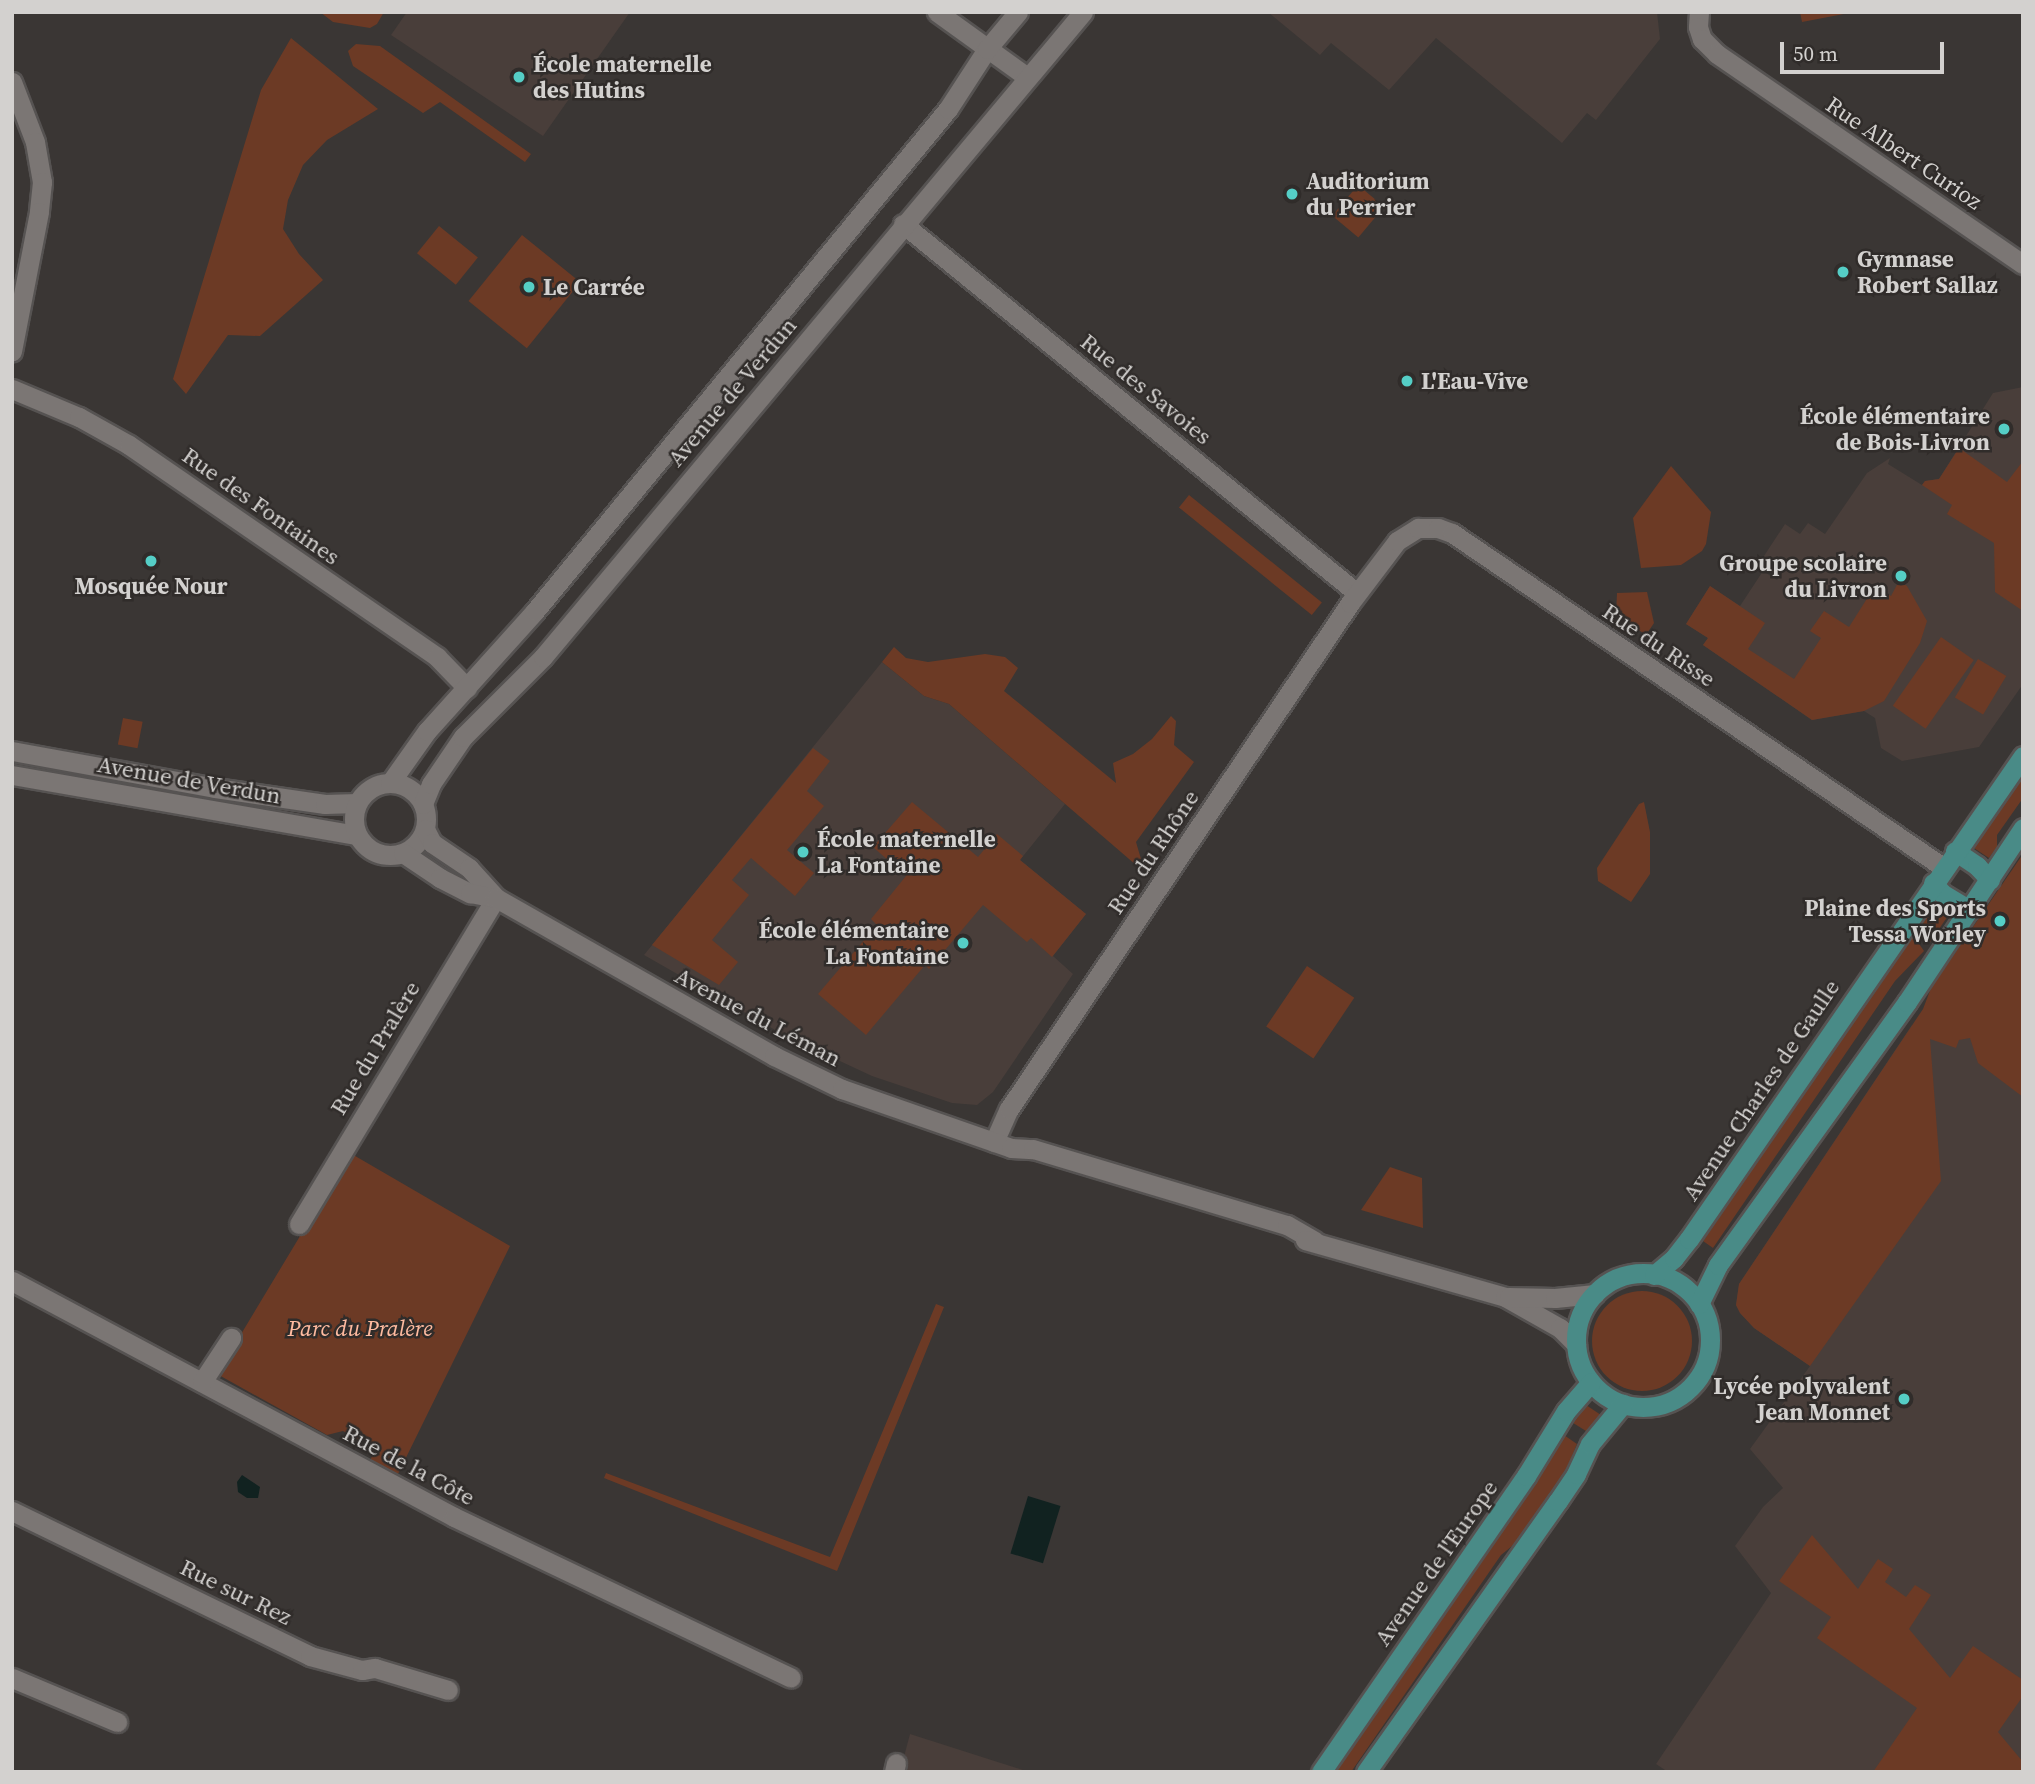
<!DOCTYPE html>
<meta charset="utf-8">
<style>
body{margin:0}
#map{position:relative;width:2035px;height:1784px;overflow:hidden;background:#3a3634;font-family:"Source Serif 4",serif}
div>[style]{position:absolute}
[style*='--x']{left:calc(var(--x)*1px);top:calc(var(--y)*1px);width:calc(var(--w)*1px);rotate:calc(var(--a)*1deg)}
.built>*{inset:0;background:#493e3a}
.green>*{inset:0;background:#6c3a25;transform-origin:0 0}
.round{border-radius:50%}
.water>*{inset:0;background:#112220;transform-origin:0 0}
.roads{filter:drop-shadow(2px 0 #565352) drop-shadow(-2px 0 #565352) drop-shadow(0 2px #565352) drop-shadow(0 -2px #565352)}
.minor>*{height:19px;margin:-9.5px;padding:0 9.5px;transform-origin:9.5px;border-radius:9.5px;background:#7b7674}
.tertiary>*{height:19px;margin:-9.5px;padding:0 9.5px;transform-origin:9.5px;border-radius:9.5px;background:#7b7674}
.tertiary>.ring{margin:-9.5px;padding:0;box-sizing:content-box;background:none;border:19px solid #7b7674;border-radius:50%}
.primary>*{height:19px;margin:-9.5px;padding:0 9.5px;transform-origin:9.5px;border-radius:9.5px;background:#498b87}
.primary>.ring{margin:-9.5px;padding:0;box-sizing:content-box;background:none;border:19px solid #498b87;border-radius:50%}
.dots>*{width:19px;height:19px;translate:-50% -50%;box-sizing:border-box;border:4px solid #302c2a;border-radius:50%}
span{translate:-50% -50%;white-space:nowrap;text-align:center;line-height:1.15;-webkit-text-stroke:5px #302c2a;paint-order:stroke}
.poi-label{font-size:23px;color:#d3d1cf;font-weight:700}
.left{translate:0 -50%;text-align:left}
.right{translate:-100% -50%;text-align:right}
.street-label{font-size:23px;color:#d3d1cf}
.park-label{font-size:23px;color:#ffbba0;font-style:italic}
.frame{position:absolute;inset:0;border:14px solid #d3d1cf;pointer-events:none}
.scale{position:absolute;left:1780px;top:42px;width:164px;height:32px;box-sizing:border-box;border:4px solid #d3d1cf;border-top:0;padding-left:9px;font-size:21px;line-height:24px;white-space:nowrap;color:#d3d1cf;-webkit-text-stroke:5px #302c2a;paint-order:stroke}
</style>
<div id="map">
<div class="built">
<i style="clip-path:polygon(407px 12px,630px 12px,543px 136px,391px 35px)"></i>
<i style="clip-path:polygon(1268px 12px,1657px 12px,1660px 39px,1596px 120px,1587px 113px,1562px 143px,1436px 38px,1389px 90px,1331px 43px,1320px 55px)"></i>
<i style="clip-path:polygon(2023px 387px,2023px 684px,1979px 747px,1902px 761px,1881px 748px,1875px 718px,1864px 711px,1812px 720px,1703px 645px,1708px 638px,1686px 624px,1710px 586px,1740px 606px,1763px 571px,1777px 580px,1782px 572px,1762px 559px,1785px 524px,1800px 534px,1808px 523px,1825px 534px,1867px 473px,1890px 458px,1888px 464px,1922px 485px,1925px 481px,1939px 479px,1993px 393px)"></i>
<i style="clip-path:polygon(882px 662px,924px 696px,949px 704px,1065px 804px,1020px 860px,1086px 914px,1053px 956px,1073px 974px,993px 1092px,977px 1105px,952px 1103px,872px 1076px,784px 1035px,644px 955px)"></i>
<i style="clip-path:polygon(1912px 1025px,2023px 1032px,2023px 1772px,1668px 1772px,1656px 1764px,1771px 1593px,1735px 1546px,1763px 1507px,1783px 1488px,1750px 1449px,1810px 1366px,1754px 1328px,1740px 1313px,1736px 1305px,1739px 1284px)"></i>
<i style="clip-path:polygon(910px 1734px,1029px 1772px,900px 1772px)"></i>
</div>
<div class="green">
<i style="clip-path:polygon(320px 12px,384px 12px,377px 24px,370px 28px,333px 22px)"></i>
<i style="clip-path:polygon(1800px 12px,1848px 12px,1849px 13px,1802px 22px)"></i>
<i style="clip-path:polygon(291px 38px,378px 109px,327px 140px,303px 165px,288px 200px,283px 229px,299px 254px,323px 280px,260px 336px,228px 335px,186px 394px,173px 379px,261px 90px)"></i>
<i style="clip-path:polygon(356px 44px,380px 46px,531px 154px,525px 162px,440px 102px,423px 113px,353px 66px,348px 51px)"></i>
<i style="left:1358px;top:185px;width:34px;height:40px;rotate:40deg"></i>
<i style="left:439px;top:226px;width:50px;height:35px;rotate:39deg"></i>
<i style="left:522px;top:235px;width:75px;height:85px;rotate:39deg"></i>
<i style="clip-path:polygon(1959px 448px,2007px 482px,2023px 461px,2023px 611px,1995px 592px,1994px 543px,1947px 514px,1952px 505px,1922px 485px,1925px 481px,1939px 479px)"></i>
<i style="clip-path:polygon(1671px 466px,1711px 512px,1706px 544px,1702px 551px,1681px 565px,1641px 568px,1633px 518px)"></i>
<i style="left:1189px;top:495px;width:171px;height:16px;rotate:39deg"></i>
<i style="clip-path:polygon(1899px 581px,1907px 586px,1927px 621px,1920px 643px,1884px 701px,1864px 711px,1812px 720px,1703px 645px,1708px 638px,1686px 624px,1710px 586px,1765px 623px,1748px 649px,1794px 679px,1821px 638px,1810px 631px,1824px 611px,1849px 627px,1875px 586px,1891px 596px)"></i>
<i style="clip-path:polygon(1647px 592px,1654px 623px,1646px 635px,1616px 615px,1617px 593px)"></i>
<i style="left:1941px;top:637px;width:40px;height:84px;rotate:35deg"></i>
<i style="clip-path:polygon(894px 647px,906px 658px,928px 662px,985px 654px,1005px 657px,1018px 668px,1004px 691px,1116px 783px,1113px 763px,1133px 754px,1152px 739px,1171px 716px,1176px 721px,1174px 745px,1194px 762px,1136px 842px,1141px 859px,1136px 865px,949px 704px,924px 696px,882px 662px)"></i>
<i style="left:1978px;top:659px;width:33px;height:45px;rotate:31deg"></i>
<i style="left:123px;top:718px;width:20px;height:27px;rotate:11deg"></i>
<i style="clip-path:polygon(813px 748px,830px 761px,807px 791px,824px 806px,787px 850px,814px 873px,795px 896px,751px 858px,732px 880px,749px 895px,712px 940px,738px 962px,719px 985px,652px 945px)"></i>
<i style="clip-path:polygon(2023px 777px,2023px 798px,1997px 835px,1997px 847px,1989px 858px,1968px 844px,1978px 829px,1997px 815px)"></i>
<i style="clip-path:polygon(912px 802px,978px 857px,997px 834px,1023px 856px,1020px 860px,1086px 914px,1052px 957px,1031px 938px,1027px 942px,983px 905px,929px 969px,925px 965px,866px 1035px,818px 994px,877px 925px,871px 919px,906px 876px,873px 847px)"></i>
<i style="clip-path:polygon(1644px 802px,1650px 832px,1650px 874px,1631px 902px,1598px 881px,1597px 868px,1639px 804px)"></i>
<i style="clip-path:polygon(2023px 854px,2023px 1097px,1978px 1063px,1970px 1038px,1959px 1040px,1956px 1048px,1930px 1039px,1941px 1181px,1810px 1366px,1754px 1328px,1740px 1313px,1736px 1305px,1739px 1284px,1923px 1009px,1931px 988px)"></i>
<i style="clip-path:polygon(1931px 899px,1950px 913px,1930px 942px,1916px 922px)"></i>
<i style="clip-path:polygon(1910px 931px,1924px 951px,1895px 981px,1713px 1248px,1703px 1241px,1904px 948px)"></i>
<i style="left:1307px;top:966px;width:57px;height:73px;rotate:34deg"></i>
<i style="clip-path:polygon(350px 1153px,510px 1246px,397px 1476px,369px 1462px,376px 1449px,343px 1431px,327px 1435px,217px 1374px)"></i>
<i style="clip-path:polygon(1390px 1167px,1422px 1178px,1423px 1228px,1361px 1210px)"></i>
<i class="round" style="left:1592px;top:1291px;width:100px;height:100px"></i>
<i style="clip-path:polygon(936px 1304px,944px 1307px,837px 1571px,604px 1478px,606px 1473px,830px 1557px)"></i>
<i style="clip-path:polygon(1583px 1403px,1601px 1415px,1586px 1431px,1570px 1421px)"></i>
<i style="clip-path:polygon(1561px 1433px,1577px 1444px,1561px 1483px,1522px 1538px,1501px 1555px,1351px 1772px,1336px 1772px,1538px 1479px)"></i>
<i style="clip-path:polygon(1812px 1535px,1858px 1589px,1878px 1559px,1893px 1569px,1885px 1582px,1906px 1597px,1915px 1585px,1931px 1595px,1909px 1629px,1950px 1678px,1973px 1646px,2023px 1680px,2023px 1696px,1998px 1732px,2023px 1762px,2023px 1772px,1873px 1772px,1917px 1708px,1817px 1638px,1831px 1617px,1779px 1581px)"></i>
</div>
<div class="water">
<i style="clip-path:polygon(242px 1475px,260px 1487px,258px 1498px,247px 1498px,238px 1492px,237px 1482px)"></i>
<i style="left:1028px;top:1496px;width:34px;height:60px;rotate:17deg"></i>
</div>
<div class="roads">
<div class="minor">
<i style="--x:937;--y:12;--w:111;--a:35.8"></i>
<i style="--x:1699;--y:12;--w:15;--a:94"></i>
<i style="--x:1698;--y:27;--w:13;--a:72"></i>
<i style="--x:1702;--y:39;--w:21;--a:45"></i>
<i style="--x:1717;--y:54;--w:371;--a:34.5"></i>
<i style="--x:12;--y:82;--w:64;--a:69"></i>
<i style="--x:35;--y:142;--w:41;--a:80.1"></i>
<i style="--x:42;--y:182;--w:30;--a:96"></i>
<i style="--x:39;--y:212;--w:142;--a:101"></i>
<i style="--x:903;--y:224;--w:585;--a:39.1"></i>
<i style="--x:12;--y:389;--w:73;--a:22.7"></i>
<i style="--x:79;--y:417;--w:57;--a:29.2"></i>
<i style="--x:129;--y:445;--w:374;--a:34.5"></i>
<i style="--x:437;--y:657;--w:43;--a:45.9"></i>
<i style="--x:994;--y:1142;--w:36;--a:-66"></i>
<i style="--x:1009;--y:1109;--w:610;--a:-56.02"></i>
<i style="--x:1350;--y:603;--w:78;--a:-52.8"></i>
<i style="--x:1397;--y:541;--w:25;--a:-32"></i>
<i style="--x:1418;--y:528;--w:20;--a:0"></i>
<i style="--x:1438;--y:528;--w:15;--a:20"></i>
<i style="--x:1452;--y:533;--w:594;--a:34.23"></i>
<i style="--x:299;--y:1224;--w:381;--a:-58.9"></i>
<i style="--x:12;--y:1281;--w:501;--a:28.1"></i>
<i style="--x:454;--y:1517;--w:373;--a:25.5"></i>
<i style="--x:202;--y:1382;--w:53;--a:-56.6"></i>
<i style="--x:12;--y:1511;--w:331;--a:25.9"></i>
<i style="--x:310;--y:1656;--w:54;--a:15.1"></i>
<i style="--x:362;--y:1670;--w:13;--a:-9"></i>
<i style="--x:375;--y:1668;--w:76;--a:16.8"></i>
<i style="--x:12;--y:1678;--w:114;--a:22.7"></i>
<i style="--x:894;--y:1772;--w:9;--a:-77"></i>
</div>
<div class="tertiary">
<i style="--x:12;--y:751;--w:206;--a:10.3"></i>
<i style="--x:215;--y:788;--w:111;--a:8.3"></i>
<i style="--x:325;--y:804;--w:32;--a:-2"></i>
<i style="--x:12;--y:775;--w:350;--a:9.9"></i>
<i class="ring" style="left:354px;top:783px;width:53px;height:53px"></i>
<i style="--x:390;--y:783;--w:64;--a:-54.6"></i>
<i style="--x:427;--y:731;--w:161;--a:-48"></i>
<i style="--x:535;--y:611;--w:650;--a:-50.56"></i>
<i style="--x:948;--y:109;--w:72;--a:-57"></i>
<i style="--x:987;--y:49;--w:48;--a:-50"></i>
<i style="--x:423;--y:804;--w:22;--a:-68"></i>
<i style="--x:431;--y:784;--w:57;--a:-55.8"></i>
<i style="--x:463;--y:737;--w:113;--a:-45"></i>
<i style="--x:543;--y:657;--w:841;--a:-50.06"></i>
<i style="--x:425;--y:829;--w:16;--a:63"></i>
<i style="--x:432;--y:843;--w:45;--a:34"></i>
<i style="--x:469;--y:868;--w:40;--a:48"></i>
<i style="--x:403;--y:853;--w:45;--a:34"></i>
<i style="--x:440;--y:878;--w:34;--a:27"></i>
<i style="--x:470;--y:893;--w:26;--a:11"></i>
<i style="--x:496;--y:898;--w:320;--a:29.6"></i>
<i style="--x:774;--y:1056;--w:76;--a:25.9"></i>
<i style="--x:842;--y:1089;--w:179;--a:19.2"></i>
<i style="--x:1011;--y:1148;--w:22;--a:3"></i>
<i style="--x:1033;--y:1149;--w:265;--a:16.7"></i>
<i style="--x:1287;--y:1225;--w:32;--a:30"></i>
<i style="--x:1305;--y:1240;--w:208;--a:15.9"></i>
<i style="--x:1505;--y:1297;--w:63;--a:29.4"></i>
<i style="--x:1560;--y:1328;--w:23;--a:45"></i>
<i style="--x:1509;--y:1297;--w:46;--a:1.2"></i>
<i style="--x:1555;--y:1298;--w:40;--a:-5.7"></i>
</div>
<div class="primary">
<i style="--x:1955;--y:851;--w:27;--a:34"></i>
<i style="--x:1977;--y:866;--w:19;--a:47"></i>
<i style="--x:1933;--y:883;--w:15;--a:48"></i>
<i style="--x:1943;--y:894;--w:31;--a:31"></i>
<i class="ring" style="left:1576px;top:1273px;width:115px;height:115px"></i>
<i style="--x:1654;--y:1275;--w:26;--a:-40"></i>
<i style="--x:1674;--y:1258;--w:24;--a:-52"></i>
<i style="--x:1689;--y:1239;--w:587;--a:-55.34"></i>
<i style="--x:1699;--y:1304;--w:43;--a:-64"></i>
<i style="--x:1718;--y:1265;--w:324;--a:-54.3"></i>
<i style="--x:1907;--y:1002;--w:209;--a:-56.3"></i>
<i style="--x:1321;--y:1772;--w:360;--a:-55.3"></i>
<i style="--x:1526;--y:1476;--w:76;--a:-58.4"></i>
<i style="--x:1566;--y:1411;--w:38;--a:-49"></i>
<i style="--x:1366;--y:1772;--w:332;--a:-54.7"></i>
<i style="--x:1558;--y:1501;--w:32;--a:-56"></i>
<i style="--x:1576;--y:1474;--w:33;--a:-65"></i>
<i style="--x:1590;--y:1444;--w:52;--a:-50.5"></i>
</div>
</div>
<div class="dots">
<i style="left:519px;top:77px;background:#55cec6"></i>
<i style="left:1292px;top:194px;background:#55cec6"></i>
<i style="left:1843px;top:272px;background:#55cec6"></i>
<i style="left:529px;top:287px;background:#55cec6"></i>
<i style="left:1407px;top:381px;background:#55cec6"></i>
<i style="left:2004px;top:429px;background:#55cec6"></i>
<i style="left:151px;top:561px;background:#55cec6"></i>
<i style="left:1901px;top:576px;background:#55cec6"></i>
<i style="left:803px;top:852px;background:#55cec6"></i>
<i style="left:2000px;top:921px;background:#55cec6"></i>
<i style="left:963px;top:943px;background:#55cec6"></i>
<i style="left:1904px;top:1399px;background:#55cec6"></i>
</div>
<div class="poi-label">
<span class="left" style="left:533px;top:77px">École maternelle<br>des Hutins</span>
<span class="left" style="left:1306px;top:194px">Auditorium<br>du Perrier</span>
<span class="left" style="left:1857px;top:272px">Gymnase<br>Robert Sallaz</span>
<span class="left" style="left:543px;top:287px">Le Carrée</span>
<span class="left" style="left:1421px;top:381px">L'Eau-Vive</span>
<span class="right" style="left:1990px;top:429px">École élémentaire<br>de Bois-Livron</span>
<span class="right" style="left:1887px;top:576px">Groupe scolaire<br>du Livron</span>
<span style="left:151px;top:586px">Mosquée Nour</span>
<span class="left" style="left:817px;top:852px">École maternelle<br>La Fontaine</span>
<span class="right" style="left:1986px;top:921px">Plaine des Sports<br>Tessa Worley</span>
<span class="right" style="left:949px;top:943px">École élémentaire<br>La Fontaine</span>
<span class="right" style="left:1890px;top:1399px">Lycée polyvalent<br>Jean Monnet</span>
</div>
<div class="street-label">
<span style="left:1904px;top:153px;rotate:34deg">Rue Albert Curioz</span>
<span style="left:1146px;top:389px;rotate:39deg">Rue des Savoies</span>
<span style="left:732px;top:392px;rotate:-50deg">Avenue de Verdun</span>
<span style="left:261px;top:506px;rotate:35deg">Rue des Fontaines</span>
<span style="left:1659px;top:645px;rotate:34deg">Rue du Risse</span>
<span style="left:189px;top:780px;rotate:10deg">Avenue de Verdun</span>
<span style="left:1153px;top:852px;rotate:-56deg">Rue du Rhône</span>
<span style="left:758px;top:1017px;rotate:28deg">Avenue du Léman</span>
<span style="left:375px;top:1048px;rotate:-59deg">Rue du Pralère</span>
<span style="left:1761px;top:1090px;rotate:-56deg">Avenue Charles de Gaulle</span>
<span style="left:409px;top:1465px;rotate:28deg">Rue de la Côte</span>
<span style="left:1436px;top:1563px;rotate:-55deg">Avenue de l'Europe</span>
<span style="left:236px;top:1592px;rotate:26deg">Rue sur Rez</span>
</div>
<div class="park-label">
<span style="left:360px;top:1328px">Parc du Pralère</span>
</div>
<div class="frame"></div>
<div class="scale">50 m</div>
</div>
